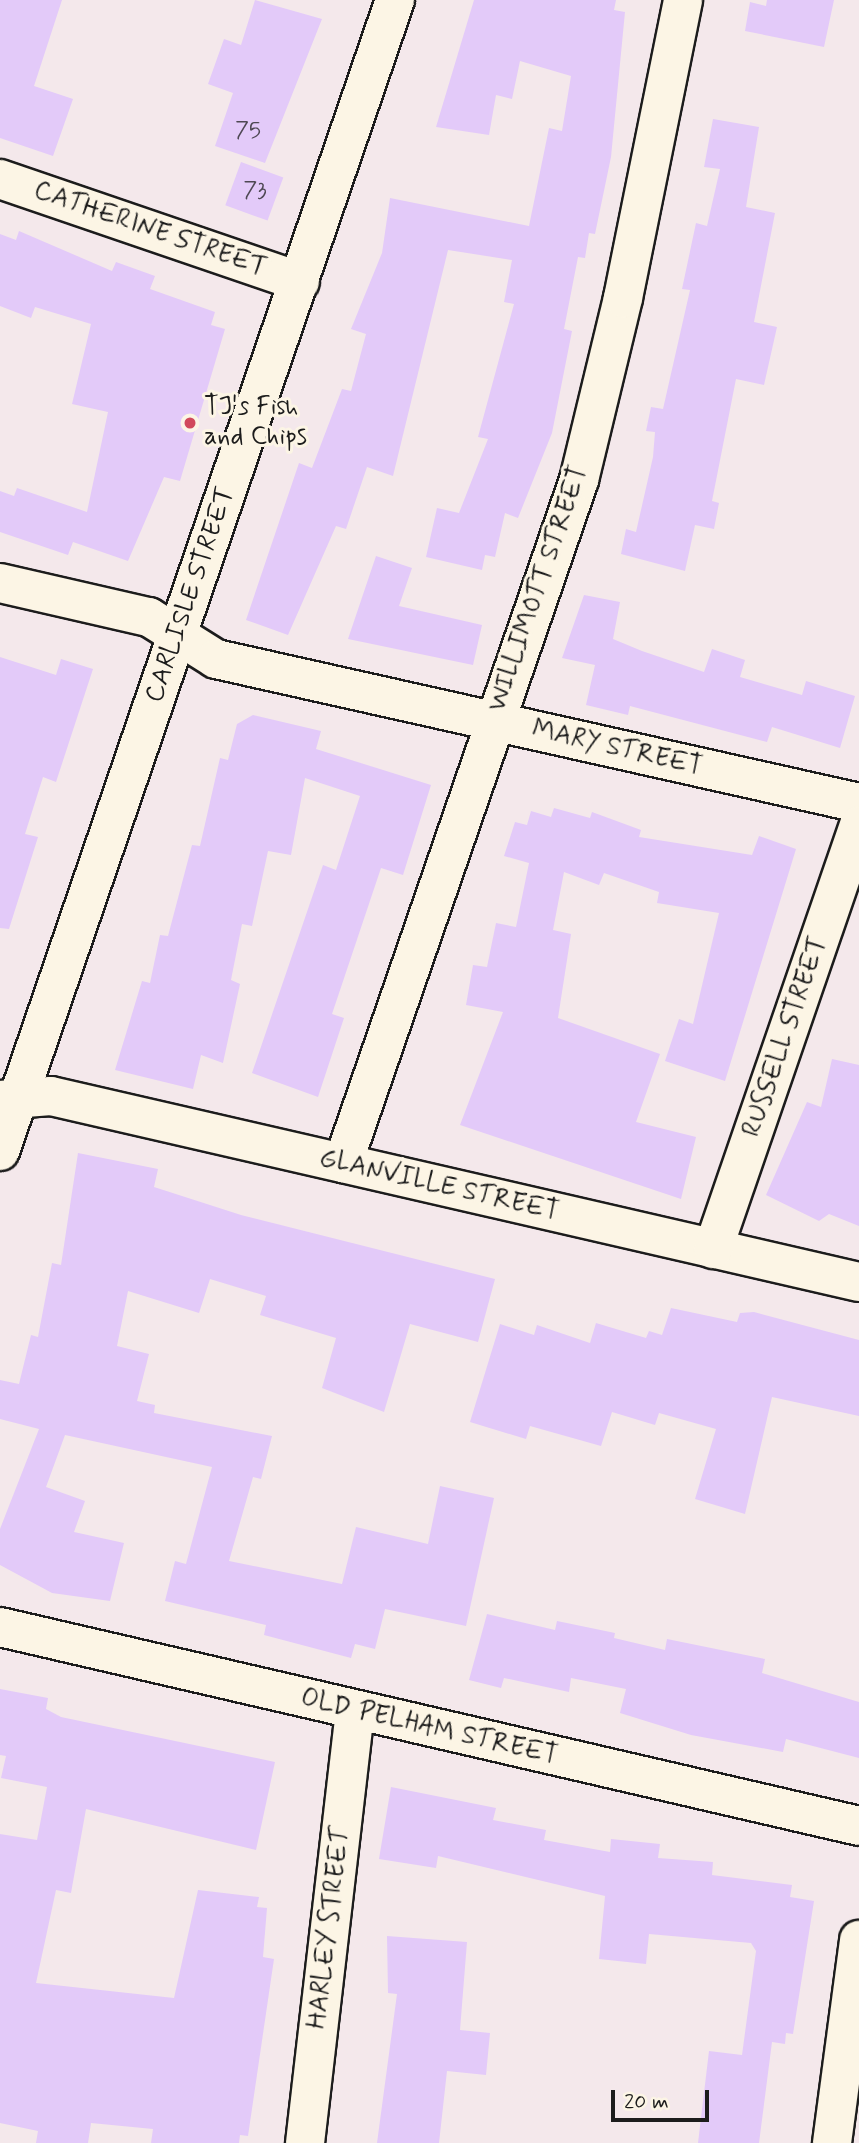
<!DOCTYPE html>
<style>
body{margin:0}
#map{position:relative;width:859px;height:2143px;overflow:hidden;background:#f4e8eb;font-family:Mynerve,sans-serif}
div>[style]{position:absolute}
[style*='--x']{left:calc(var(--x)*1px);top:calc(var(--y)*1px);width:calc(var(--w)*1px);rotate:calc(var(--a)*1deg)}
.building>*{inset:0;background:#e3caf9;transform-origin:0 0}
.roads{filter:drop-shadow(2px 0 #1c1c1c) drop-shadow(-2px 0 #1c1c1c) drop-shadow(0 2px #1c1c1c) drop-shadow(0 -2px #1c1c1c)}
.minor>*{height:38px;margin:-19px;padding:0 19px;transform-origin:19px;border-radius:19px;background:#fcf5e5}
.tertiary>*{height:38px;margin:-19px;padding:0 19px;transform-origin:19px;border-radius:19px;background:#fcf5e5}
.dots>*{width:19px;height:19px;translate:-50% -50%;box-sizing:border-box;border:4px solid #fcf5e5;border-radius:50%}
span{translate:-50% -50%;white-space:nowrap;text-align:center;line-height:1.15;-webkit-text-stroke:6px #fcf5e5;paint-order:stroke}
.number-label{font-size:23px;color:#4e4853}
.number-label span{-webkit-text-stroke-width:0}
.street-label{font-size:26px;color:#1c1c1c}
.poi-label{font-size:26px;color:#1c1c1c}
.left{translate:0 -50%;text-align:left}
.scale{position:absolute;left:611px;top:2090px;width:98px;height:32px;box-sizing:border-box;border:4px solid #1c1c1c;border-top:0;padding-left:9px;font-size:21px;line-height:24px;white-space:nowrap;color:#1c1c1c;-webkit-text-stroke:5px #fcf5e5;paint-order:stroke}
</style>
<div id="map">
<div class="building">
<i style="clip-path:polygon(0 0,62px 0,34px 86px,73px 99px,53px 156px,0 138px)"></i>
<i style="clip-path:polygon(255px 0,322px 19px,265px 163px,215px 146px,233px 93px,208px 84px,224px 39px,241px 45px)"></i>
<i style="clip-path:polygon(474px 0,616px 0,614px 10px,625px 12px,611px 157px,595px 234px,589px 233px,585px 258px,578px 257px,564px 329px,572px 331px,552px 433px,518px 518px,505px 513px,495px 557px,485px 555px,482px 570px,426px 557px,437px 508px,459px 513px,488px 439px,478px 437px,514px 304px,504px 302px,512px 260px,448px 250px,393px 476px,367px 467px,346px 529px,336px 526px,288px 635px,246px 620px,299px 463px,312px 468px,342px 389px,351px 391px,366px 334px,351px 329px,382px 253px,390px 198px,529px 226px,549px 128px,562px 131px,571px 76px,520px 61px,512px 99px,496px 95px,489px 135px,436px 127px)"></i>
<i style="clip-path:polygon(767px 0,834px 0,824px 47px,745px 31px,750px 2px,766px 6px)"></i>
<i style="clip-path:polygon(713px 119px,759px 127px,746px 207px,775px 213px,754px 322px,777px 327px,764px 385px,736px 379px,712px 501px,719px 503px,714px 529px,695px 525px,685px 571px,621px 554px,626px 529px,636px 532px,653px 457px,655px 432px,646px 431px,651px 407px,663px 409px,690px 290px,682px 289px,696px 223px,707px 226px,720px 169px,704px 167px)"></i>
<i style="left:241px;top:162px;width:45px;height:46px;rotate:20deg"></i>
<i style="clip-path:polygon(19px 231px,112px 271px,116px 262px,155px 276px,150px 289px,215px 312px,211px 325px,225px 329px,180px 481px,164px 477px,128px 561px,73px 542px,68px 555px,0 532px,0 491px,14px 496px,17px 488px,87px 512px,108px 412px,72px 404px,91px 324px,35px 307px,31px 318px,0 306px,0 234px,16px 240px)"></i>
<i style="clip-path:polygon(376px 556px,412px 568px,399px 606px,482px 625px,473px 665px,348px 639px)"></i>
<i style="clip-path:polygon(584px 595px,620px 602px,613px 639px,642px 651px,704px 672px,712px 649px,745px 660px,740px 677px,802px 695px,806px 681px,855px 696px,840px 748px,772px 727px,767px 742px,630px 706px,628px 715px,586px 705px,595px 665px,562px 658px)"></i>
<i style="clip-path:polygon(0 657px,56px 675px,61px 659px,93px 669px,56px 782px,43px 777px,25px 834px,38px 837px,9px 929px,0 928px)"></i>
<i style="clip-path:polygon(253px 715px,321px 731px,316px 749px,431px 785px,403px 875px,381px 868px,332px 1014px,344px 1018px,318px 1097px,252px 1073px,323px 865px,336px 870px,360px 796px,305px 778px,291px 855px,268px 851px,252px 926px,242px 924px,231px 980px,240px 984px,223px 1063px,201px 1055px,193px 1089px,115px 1070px,142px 981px,150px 983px,160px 935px,168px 936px,192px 845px,200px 846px,220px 758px,228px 760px,237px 724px)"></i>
<i style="clip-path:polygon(554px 808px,590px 818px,592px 812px,641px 830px,639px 837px,752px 855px,759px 836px,796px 849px,725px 1081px,665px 1061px,679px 1019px,693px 1024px,719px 913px,657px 903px,659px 892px,604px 873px,599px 885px,564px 872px,553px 930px,571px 934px,558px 1018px,660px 1054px,636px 1122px,696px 1137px,681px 1199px,460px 1125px,503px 1012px,466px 1005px,473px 965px,487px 967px,496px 923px,516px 927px,529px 863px,504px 856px,515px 822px,527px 825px,531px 811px,551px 817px)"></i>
<i style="clip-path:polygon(832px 1059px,859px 1065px,859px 1226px,829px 1214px,819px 1221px,766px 1195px,807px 1102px,821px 1107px)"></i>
<i style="clip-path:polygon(78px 1153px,158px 1169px,154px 1187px,241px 1215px,495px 1279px,478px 1342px,410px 1324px,384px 1412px,322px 1388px,336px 1338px,260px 1315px,266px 1296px,210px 1279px,199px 1313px,128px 1291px,117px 1346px,149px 1354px,137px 1401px,155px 1405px,154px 1413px,272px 1436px,261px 1479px,253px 1477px,229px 1561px,342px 1584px,356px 1527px,428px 1544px,440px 1486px,494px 1498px,466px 1626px,385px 1609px,375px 1649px,355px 1644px,351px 1658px,264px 1635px,266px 1625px,165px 1601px,175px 1561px,186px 1564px,212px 1467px,65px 1435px,46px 1487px,85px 1501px,74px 1532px,124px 1543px,110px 1601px,52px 1593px,0 1565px,0 1529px,39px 1429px,0 1419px,0 1380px,19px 1384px,31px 1335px,38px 1337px,52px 1263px,61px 1265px)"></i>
<i style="clip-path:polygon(671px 1308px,737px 1322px,740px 1313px,754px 1312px,859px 1340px,859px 1416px,772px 1397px,745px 1514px,695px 1499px,716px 1429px,659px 1413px,655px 1425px,612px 1412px,601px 1446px,530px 1426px,526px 1439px,470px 1422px,500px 1324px,534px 1335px,537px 1325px,590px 1343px,596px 1323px,646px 1338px,649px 1331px,662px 1335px)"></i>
<i style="clip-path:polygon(487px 1614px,555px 1630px,557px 1621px,615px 1633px,614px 1638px,665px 1650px,667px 1639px,765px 1659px,762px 1673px,859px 1702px,859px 1758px,786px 1739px,783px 1752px,691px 1735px,620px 1713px,626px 1689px,571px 1678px,569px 1692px,504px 1678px,501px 1688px,469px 1680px)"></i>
<i style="clip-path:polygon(0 1689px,48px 1698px,46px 1709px,61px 1717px,275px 1762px,256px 1850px,86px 1809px,71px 1893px,56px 1890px,36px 1983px,174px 1998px,198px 1890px,259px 1897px,257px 1907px,267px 1908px,263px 1957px,274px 1959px,248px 2136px,240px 2135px,239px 2143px,151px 2143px,153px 2129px,91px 2123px,88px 2143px,36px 2143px,38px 2131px,0 2123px,0 1834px,37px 1840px,47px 1787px,1px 1778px,6px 1756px,0 1755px)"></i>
<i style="clip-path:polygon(391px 1787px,496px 1808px,493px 1820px,546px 1830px,544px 1840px,610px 1852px,611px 1839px,660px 1844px,658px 1858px,713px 1862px,712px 1875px,792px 1885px,790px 1897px,814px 1901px,793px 2034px,786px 2033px,785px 2044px,772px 2042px,759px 2143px,698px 2143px,709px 2051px,742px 2055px,756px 1951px,751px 1943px,649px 1934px,646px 1964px,599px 1959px,605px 1896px,438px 1856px,436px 1868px,379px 1859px)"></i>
<i style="clip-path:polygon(387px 1936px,467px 1942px,460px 2030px,490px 2033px,486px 2075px,447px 2071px,439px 2143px,377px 2143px,397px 1994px,388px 1993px)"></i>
</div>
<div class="roads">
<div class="minor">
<i style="--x:0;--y:179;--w:317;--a:18.9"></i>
<i style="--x:0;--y:583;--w:153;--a:12.9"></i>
<i style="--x:149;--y:617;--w:79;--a:32.1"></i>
<i style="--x:216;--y:659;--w:659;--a:12.62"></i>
<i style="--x:0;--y:1100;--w:51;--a:-4.5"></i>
<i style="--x:51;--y:1096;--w:829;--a:12.96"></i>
<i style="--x:343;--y:1163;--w:723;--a:-70.94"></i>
<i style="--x:579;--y:480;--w:187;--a:-76.4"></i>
<i style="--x:623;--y:298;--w:304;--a:-78.6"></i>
<i style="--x:713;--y:1249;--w:448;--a:-71"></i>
<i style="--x:0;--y:1627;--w:882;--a:13.04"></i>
<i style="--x:305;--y:2143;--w:434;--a:-83.4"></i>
<i style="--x:832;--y:2143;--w:205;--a:-82.4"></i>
</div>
<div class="tertiary">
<i style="--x:0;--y:1151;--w:1217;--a:-71.06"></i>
</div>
</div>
<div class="dots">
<i style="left:190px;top:423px;background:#d1495b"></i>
</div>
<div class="number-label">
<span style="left:248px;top:131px">75</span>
<span style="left:255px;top:191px">73</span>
</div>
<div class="street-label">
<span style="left:150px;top:230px;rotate:19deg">CATHERINE STREET</span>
<span style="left:539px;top:589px;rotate:-71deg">WILLIMOTT STREET</span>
<span style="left:191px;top:595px;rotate:-71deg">CARLISLE STREET</span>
<span style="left:617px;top:749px;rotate:13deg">MARY STREET</span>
<span style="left:786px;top:1037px;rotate:-71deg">RUSSELL STREET</span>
<span style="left:439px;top:1186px;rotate:13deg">GLANVILLE STREET</span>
<span style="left:429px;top:1728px;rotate:13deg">OLD PELHAM STREET</span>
<span style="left:330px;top:1928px;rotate:-83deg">HARLEY STREET</span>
</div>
<div class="poi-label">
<span class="left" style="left:204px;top:423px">TJ's Fish<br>and Chips</span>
</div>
<div class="scale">20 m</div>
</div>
